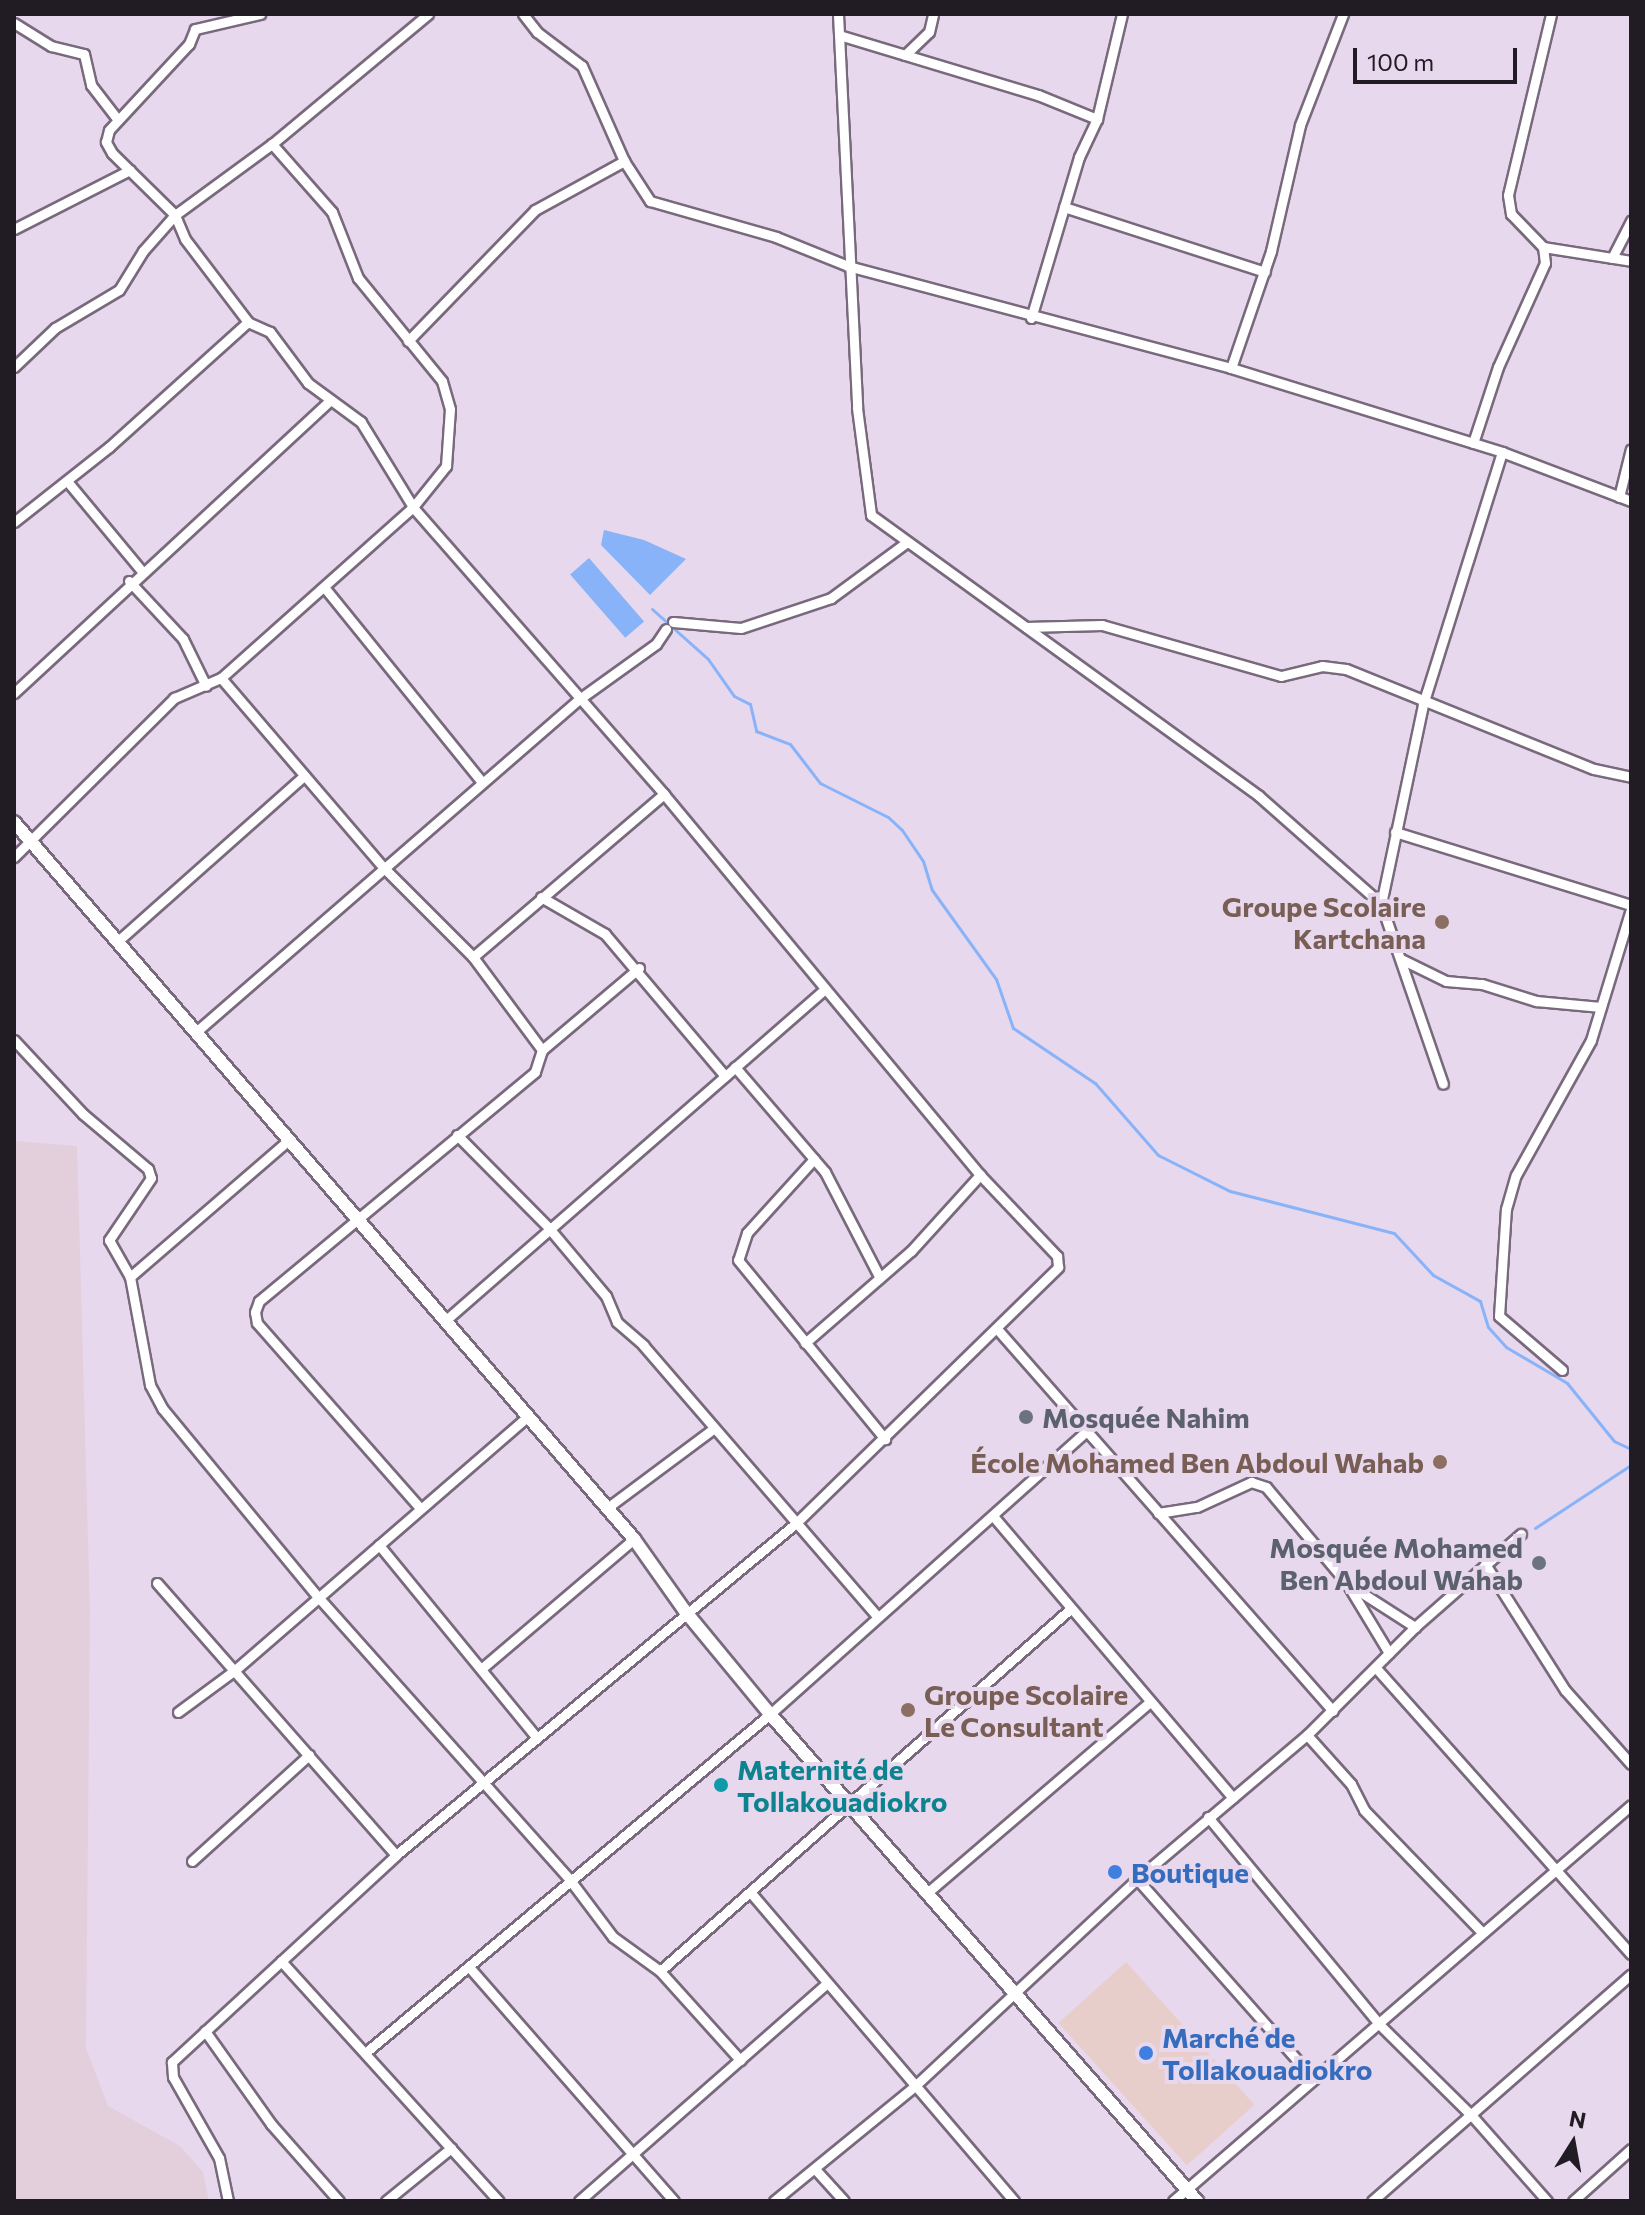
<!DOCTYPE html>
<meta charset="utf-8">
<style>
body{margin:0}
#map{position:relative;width:1645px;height:2215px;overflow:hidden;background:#e8d8ee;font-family:Commissioner,sans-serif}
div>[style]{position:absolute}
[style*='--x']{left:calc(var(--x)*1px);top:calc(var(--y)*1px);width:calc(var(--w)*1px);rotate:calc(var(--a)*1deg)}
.commercial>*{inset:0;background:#e8cecb;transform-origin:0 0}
.industrial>*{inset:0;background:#e3cedc}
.water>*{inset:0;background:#88b3f9;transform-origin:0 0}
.stream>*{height:3px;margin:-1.5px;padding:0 1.5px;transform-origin:1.5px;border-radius:1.5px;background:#88b3f9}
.roads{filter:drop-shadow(2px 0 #786a7c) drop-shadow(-2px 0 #786a7c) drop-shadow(0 2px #786a7c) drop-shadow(0 -2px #786a7c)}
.street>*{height:9px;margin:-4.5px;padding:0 4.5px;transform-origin:4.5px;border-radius:4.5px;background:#fff}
.secondary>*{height:12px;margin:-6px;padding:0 6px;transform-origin:6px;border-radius:6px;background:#fff}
.dots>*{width:22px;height:22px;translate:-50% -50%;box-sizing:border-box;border:4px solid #e8d8ee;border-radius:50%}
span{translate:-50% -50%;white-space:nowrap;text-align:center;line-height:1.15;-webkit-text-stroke:8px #e8d8ee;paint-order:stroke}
.education-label{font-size:28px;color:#785e54;font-weight:700}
.right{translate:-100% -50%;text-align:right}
.left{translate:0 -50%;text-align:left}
.worship-label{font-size:28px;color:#5b616d;font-weight:700}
.culture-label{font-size:28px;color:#0d838f;font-weight:700}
.shop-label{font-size:28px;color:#366cbe;font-weight:700}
.frame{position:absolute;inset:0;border:16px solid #211c23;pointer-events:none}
.north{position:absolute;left:1533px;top:2103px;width:80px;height:80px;-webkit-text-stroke:6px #e8d8ee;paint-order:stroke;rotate:11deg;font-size:22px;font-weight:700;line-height:32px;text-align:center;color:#211c23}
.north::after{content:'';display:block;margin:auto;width:28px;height:36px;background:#211c23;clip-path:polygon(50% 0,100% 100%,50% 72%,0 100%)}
.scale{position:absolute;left:1353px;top:48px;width:164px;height:36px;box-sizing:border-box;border:4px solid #211c23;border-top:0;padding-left:10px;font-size:24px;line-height:28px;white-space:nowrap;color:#211c23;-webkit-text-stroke:6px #e8d8ee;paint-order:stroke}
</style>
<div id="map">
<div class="commercial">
<i style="left:1126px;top:1962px;width:192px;height:91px;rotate:48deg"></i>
</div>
<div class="industrial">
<i style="clip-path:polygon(14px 1141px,77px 1146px,90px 1611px,86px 2048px,108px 2106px,180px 2146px,203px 2172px,209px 2201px,14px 2201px)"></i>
</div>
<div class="water">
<i style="clip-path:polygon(604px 530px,644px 540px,686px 559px,650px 595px,601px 545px)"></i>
<i style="left:589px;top:558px;width:84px;height:25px;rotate:49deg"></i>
</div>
<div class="stream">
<i style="--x:652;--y:609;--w:75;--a:41.8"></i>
<i style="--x:708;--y:659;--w:45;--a:54.9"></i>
<i style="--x:734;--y:696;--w:18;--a:27"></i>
<i style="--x:750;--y:704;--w:28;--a:77"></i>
<i style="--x:756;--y:731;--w:36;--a:21"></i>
<i style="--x:790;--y:744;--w:49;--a:52.4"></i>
<i style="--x:820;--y:783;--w:76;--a:26.6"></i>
<i style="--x:888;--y:817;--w:19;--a:43"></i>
<i style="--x:902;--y:830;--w:37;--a:56"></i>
<i style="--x:923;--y:861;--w:30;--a:73"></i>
<i style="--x:932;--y:890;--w:110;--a:54.3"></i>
<i style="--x:996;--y:979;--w:52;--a:70.9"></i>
<i style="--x:1013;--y:1028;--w:99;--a:33.9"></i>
<i style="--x:1095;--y:1083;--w:96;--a:48.8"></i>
<i style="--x:1158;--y:1155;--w:80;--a:26.6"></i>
<i style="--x:1230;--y:1191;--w:169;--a:14.4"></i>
<i style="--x:1394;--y:1233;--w:57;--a:47.1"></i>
<i style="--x:1433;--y:1275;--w:54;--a:29"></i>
<i style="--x:1480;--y:1301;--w:27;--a:73"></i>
<i style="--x:1488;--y:1327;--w:27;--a:48"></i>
<i style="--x:1506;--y:1347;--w:71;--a:30.5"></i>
<i style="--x:1567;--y:1383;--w:75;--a:51"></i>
<i style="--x:1614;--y:1441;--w:19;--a:25"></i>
<i style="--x:1535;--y:1528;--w:115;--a:-33.3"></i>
</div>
<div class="roads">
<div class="street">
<i style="--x:523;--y:14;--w:23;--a:52"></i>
<i style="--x:537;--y:32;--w:56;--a:37.1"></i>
<i style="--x:582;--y:66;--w:104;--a:66.1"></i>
<i style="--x:624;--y:161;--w:48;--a:57"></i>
<i style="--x:650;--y:201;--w:131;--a:15.9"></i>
<i style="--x:776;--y:237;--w:78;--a:21.9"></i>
<i style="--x:848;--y:266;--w:396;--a:14.9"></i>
<i style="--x:1231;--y:368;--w:284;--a:17.2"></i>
<i style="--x:1502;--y:452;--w:138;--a:20.8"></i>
<i style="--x:838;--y:14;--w:394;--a:87.2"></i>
<i style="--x:857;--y:408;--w:108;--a:82.5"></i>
<i style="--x:871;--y:515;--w:479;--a:35.9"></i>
<i style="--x:1259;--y:796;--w:163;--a:41.5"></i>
<i style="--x:1381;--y:904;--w:190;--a:71"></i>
<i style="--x:14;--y:23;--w:44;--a:31.9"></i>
<i style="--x:51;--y:46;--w:34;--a:14"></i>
<i style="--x:84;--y:54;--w:32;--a:77"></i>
<i style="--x:91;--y:85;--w:44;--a:52.4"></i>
<i style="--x:839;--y:35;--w:208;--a:16.8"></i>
<i style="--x:1038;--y:95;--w:64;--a:22.1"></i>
<i style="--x:905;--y:55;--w:33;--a:-44"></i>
<i style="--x:929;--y:32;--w:18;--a:-77"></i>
<i style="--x:1064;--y:207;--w:211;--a:17.9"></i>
<i style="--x:14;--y:229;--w:130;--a:-27"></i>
<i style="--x:1543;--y:247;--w:89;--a:9"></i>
<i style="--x:1612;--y:258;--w:42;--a:-62.8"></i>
<i style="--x:1031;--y:318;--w:168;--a:-73.4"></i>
<i style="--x:1079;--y:157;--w:42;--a:-64.7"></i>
<i style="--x:1097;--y:119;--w:108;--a:-76.6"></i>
<i style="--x:408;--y:341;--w:182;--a:-45.9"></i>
<i style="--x:535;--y:210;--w:102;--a:-28.8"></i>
<i style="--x:14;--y:367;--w:57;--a:-43.6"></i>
<i style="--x:55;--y:328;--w:74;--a:-30.7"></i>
<i style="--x:119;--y:290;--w:46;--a:-58.4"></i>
<i style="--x:143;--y:251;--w:48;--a:-48.4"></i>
<i style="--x:175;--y:215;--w:120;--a:-36.2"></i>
<i style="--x:272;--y:144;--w:203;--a:-39.8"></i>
<i style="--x:1231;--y:368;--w:124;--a:-71.1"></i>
<i style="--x:1271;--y:251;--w:129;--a:-77"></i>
<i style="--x:1300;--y:125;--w:119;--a:-68.8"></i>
<i style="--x:1473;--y:443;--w:80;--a:-71.8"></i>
<i style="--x:1498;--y:367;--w:114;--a:-65.7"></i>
<i style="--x:1545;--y:263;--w:16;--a:-97"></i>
<i style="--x:1543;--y:247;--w:46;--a:-134.1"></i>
<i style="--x:1511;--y:214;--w:19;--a:-99"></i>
<i style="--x:1508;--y:195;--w:186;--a:-76.6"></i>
<i style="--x:67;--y:481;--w:116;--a:50.3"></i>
<i style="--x:1619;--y:497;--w:49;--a:-76"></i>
<i style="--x:14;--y:522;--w:121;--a:-38.3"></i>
<i style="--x:109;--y:447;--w:187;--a:-42"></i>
<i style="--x:129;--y:581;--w:79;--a:47"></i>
<i style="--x:183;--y:639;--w:52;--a:63.9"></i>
<i style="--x:324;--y:587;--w:251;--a:51"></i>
<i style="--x:673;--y:622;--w:68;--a:5"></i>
<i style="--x:741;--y:628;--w:95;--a:-18.4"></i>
<i style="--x:831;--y:598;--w:94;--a:-36.4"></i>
<i style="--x:1026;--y:627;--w:76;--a:-1.5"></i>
<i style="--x:1102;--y:625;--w:186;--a:15.9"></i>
<i style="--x:1281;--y:676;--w:42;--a:-13.7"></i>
<i style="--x:1322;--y:666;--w:24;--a:7"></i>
<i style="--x:1346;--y:669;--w:267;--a:22"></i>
<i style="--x:1594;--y:769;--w:38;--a:12"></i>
<i style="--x:221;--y:678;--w:249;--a:49.4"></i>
<i style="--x:383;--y:867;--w:127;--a:45"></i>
<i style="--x:473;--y:957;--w:116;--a:53.4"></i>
<i style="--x:542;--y:1050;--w:23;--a:108"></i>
<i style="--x:535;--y:1072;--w:359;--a:140.3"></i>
<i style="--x:259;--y:1301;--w:12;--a:110"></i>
<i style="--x:255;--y:1312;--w:11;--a:80"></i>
<i style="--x:257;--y:1323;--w:245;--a:48.6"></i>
<i style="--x:14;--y:693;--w:431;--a:-42.8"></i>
<i style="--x:1395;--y:832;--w:247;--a:17.2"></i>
<i style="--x:14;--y:857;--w:226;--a:-44.8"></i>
<i style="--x:174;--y:698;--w:51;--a:-23.1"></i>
<i style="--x:221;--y:678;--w:257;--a:-41.7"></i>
<i style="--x:413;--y:507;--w:53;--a:-51.2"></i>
<i style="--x:446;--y:466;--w:57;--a:-86"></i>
<i style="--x:450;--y:409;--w:29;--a:-106"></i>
<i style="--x:442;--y:381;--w:133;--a:-129.2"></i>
<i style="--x:358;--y:278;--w:71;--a:-111.5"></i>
<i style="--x:332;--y:212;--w:91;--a:-131.4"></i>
<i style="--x:541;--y:897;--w:74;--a:30"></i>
<i style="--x:605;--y:934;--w:186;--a:49.8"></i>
<i style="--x:1381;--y:904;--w:204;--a:-78.1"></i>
<i style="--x:1423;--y:704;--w:264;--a:-72.6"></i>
<i style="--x:118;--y:941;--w:249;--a:-41.6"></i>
<i style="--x:473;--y:957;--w:251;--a:-40.5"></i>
<i style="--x:1401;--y:959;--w:50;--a:26.1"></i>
<i style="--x:1446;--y:981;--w:36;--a:5"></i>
<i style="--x:1482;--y:984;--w:57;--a:17.5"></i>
<i style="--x:1536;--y:1001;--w:65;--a:5.3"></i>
<i style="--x:197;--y:1031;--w:505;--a:-40.98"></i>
<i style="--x:578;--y:700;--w:96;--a:-35.7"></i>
<i style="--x:656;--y:644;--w:18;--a:-56"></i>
<i style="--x:14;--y:1040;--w:101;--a:47"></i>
<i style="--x:83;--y:1114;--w:85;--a:40.2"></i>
<i style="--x:148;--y:1169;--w:9;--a:72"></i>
<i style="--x:151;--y:1178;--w:75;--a:124.1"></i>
<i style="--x:109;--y:1240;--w:43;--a:60.4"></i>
<i style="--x:130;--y:1277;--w:110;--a:79.5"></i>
<i style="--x:150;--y:1385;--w:27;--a:62"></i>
<i style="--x:163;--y:1409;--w:245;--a:50.5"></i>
<i style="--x:319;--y:1598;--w:378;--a:48.3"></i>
<i style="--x:570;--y:1880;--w:71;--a:53"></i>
<i style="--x:613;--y:1937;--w:58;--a:35.9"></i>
<i style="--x:660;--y:1971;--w:120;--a:48"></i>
<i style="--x:542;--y:1050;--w:127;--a:-40.2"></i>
<i style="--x:735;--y:1067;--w:138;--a:49.4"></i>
<i style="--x:825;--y:1172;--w:119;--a:62.6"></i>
<i style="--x:457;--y:1135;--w:129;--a:45.3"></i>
<i style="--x:548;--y:1227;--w:90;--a:50"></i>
<i style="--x:606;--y:1296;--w:28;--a:67"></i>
<i style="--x:617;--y:1322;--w:35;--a:41"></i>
<i style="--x:643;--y:1345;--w:359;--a:49.2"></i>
<i style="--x:814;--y:1159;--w:100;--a:132.2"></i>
<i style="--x:747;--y:1233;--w:28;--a:108"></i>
<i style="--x:738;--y:1260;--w:232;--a:50.6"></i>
<i style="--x:130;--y:1277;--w:211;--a:-40.8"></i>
<i style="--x:446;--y:1320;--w:503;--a:-41.13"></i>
<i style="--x:998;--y:1330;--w:507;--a:48.68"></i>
<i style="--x:805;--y:1343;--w:140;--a:-41"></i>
<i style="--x:911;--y:1251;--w:103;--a:-47.8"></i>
<i style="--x:1562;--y:1370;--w:83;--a:-139.4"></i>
<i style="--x:1499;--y:1316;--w:107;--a:-86.3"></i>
<i style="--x:1506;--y:1209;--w:35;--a:-74"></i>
<i style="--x:1516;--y:1175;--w:154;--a:-60.9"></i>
<i style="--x:1591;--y:1040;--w:137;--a:-73"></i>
<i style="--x:607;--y:1508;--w:132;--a:-36.7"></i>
<i style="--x:1158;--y:1513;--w:39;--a:-9"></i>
<i style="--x:1197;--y:1507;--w:60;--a:-24.8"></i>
<i style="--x:1251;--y:1482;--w:16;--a:18"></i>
<i style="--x:1266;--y:1487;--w:124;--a:49.9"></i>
<i style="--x:1346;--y:1582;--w:83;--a:58.8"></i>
<i style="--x:993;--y:1516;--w:370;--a:49.6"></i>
<i style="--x:379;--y:1545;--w:249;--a:50.7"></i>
<i style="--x:1485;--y:1564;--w:149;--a:57.6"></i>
<i style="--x:1565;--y:1690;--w:99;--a:48.3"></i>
<i style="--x:157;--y:1583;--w:362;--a:48.7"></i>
<i style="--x:1348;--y:1584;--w:80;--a:32.7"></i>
<i style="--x:1376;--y:1668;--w:383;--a:48.3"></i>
<i style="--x:481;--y:1669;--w:201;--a:-40.4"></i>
<i style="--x:178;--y:1712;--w:71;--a:-36.4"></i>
<i style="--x:235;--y:1670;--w:385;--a:-40.9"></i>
<i style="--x:1307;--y:1735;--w:66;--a:48.1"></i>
<i style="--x:1351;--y:1784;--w:29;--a:63"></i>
<i style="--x:1364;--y:1810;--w:170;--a:46"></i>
<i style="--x:1208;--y:1817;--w:270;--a:50.4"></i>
<i style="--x:1380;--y:2025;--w:131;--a:44.7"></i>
<i style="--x:1473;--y:2117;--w:112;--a:48.6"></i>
<i style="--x:192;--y:1861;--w:158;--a:-42.2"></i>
<i style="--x:1137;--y:1879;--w:266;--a:48.5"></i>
<i style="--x:751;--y:1893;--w:405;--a:49.5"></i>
<i style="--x:927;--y:1893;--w:294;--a:-40.6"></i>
<i style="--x:281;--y:1961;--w:324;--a:47.8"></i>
<i style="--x:469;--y:1967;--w:311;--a:48.8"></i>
<i style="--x:660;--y:1971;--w:546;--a:-41.43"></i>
<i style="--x:205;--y:2031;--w:114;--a:54.6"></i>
<i style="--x:271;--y:2124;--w:103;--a:48.6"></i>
<i style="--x:365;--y:2053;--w:528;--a:-39.93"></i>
<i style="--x:770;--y:1714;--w:424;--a:-41.8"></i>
<i style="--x:815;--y:2169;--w:43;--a:47.8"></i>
<i style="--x:228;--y:2201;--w:44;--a:-101.8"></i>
<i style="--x:219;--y:2158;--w:93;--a:-119.6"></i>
<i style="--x:173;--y:2077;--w:15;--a:-94"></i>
<i style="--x:172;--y:2062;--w:305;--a:-42.7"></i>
<i style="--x:396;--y:1855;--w:518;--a:-39.68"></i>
<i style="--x:795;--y:1524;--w:368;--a:-44.3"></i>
<i style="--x:1058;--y:1267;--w:11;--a:-95"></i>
<i style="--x:1057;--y:1256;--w:112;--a:-133.5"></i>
<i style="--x:980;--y:1175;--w:495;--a:-129.7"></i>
<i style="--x:664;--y:794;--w:381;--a:-131.2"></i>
<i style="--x:413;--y:507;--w:100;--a:-121.5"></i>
<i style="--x:361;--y:422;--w:66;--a:-143.7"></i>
<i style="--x:308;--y:383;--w:64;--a:-126.7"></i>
<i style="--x:270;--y:332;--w:24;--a:-156"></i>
<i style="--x:248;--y:322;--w:104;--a:-127.2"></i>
<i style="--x:185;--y:239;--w:26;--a:-113"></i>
<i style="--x:175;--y:215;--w:88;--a:-135.5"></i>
<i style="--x:112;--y:153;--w:13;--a:-119"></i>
<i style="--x:106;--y:142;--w:12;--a:-76"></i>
<i style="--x:109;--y:130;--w:117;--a:-47.1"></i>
<i style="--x:189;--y:44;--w:16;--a:-68"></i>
<i style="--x:195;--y:29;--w:67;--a:-13"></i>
<i style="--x:386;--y:2201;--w:84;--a:-39.2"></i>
<i style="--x:579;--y:2201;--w:329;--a:-41.3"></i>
<i style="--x:774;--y:2201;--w:183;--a:-39.2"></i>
<i style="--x:916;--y:2085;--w:302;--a:-43"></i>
<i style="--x:1137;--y:1879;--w:223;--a:-40.3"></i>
<i style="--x:1307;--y:1735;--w:153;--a:-45"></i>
<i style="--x:1415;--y:1627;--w:141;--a:-41.3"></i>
<i style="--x:1173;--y:2201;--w:605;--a:-40.85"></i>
<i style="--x:1372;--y:2201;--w:344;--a:-41.2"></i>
<i style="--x:1573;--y:2201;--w:78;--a:-41.9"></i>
</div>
<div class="secondary">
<i style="--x:14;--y:822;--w:948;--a:49.15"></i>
<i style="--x:634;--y:1539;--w:88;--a:54.7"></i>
<i style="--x:685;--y:1611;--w:134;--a:50.5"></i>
<i style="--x:770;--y:1714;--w:648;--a:48.76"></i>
</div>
</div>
<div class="dots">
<i style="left:1442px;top:922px;background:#8d6e63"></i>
<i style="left:1026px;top:1417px;background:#6b7280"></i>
<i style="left:1440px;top:1462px;background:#8d6e63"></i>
<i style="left:1539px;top:1563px;background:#6b7280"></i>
<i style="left:908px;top:1710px;background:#8d6e63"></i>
<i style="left:721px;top:1785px;background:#0f9aa8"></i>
<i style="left:1115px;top:1872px;background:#3f7fe0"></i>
<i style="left:1146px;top:2053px;background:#3f7fe0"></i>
</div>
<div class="education-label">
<span class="right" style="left:1426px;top:922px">Groupe Scolaire<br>Kartchana</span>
<span class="right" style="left:1424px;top:1462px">École Mohamed Ben Abdoul Wahab</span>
<span class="left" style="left:924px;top:1710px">Groupe Scolaire<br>Le Consultant</span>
</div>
<div class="worship-label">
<span class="left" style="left:1042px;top:1417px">Mosquée Nahim</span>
<span class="right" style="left:1523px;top:1563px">Mosquée Mohamed<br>Ben Abdoul Wahab</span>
</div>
<div class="culture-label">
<span class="left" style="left:737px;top:1785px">Maternité de<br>Tollakouadiokro</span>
</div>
<div class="shop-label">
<span class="left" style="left:1131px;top:1872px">Boutique</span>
<span class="left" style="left:1162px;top:2053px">Marché de<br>Tollakouadiokro</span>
</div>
<div class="frame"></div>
<div class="north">N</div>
<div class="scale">100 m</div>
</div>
